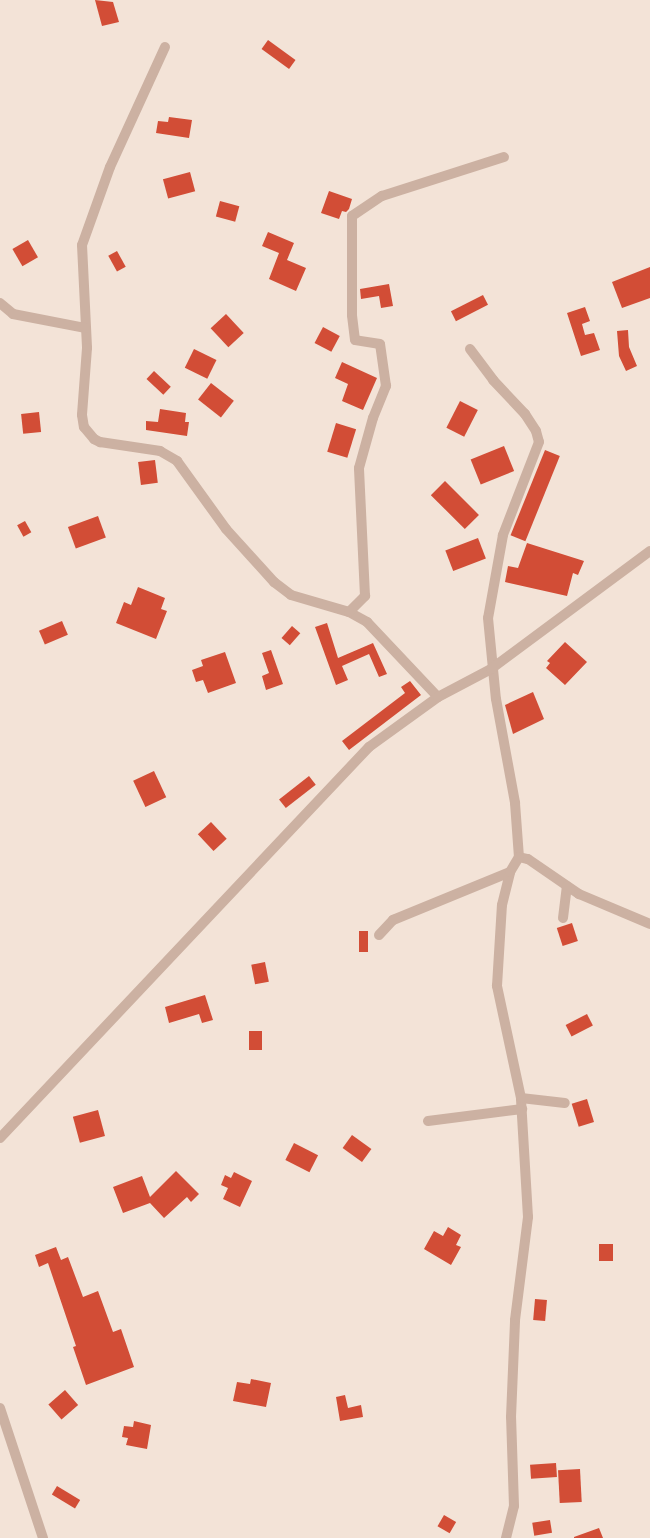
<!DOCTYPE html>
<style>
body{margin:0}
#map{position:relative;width:650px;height:1538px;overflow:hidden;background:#f3e3d7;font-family:"Alegreya Sans",sans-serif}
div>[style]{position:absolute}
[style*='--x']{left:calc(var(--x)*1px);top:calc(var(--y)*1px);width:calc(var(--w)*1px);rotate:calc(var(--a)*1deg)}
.building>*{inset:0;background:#d24d36;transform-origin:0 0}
.street>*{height:10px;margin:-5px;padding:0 5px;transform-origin:5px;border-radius:5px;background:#ccb1a2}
span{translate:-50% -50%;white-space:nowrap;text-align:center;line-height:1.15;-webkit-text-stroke:5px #fbeee4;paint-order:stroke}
</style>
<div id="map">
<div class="building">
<i style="clip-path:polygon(95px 0,113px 2px,119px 22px,102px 26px)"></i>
<i style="left:268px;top:40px;width:34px;height:11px;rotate:36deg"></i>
<i style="clip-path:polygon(169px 117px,192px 120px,189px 138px,156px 133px,158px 121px,168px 122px)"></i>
<i style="left:190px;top:172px;width:20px;height:28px;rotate:75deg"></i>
<i style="clip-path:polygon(329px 191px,352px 199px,349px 209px,346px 212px,342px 211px,339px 219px,321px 213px)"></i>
<i style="left:220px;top:201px;width:20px;height:16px;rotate:15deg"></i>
<i style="clip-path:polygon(268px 232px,294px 243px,287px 260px,306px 268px,296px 291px,269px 279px,279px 253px,262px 246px)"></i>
<i style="left:28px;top:240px;width:20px;height:18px;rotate:60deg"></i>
<i style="left:117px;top:251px;width:18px;height:10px;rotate:61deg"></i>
<i style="clip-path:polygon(650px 267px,650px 298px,622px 308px,612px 282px)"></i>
<i style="clip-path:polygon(389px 284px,393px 306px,381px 308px,379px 296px,361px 299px,360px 289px)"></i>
<i style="left:483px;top:295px;width:11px;height:36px;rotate:63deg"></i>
<i style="clip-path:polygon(585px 307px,590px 321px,582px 324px,585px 335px,594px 333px,600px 350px,581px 356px,567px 313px)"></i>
<i style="left:226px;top:314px;width:26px;height:21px;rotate:47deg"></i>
<i style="left:323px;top:327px;width:19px;height:18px;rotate:28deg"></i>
<i style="clip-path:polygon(628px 330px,629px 347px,637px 366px,626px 371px,619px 356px,617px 331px)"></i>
<i style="left:194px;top:349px;width:25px;height:21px;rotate:26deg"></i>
<i style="clip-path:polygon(342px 362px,377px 378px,363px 410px,342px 401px,348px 384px,335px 378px)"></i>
<i style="left:154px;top:371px;width:23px;height:11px;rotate:43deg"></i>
<i style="left:211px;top:383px;width:29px;height:21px;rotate:38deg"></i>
<i style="left:460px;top:401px;width:20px;height:30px;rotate:27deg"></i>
<i style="clip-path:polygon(160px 409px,186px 413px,185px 422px,189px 422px,187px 436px,146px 430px,146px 421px,158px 422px)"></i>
<i style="left:39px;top:412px;width:20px;height:18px;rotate:84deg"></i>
<i style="left:336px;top:423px;width:21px;height:30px;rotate:17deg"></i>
<i style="left:504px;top:446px;width:27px;height:36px;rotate:68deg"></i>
<i style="left:545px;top:450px;width:16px;height:92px;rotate:22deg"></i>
<i style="left:155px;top:460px;width:23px;height:17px;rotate:83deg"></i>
<i style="left:445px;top:481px;width:48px;height:20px;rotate:45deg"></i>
<i style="left:98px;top:516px;width:23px;height:32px;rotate:70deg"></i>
<i style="left:25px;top:521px;width:13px;height:9px;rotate:61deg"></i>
<i style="left:478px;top:538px;width:22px;height:35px;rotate:69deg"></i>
<i style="clip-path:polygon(527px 543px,584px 561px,578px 575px,573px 573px,567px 596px,505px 582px,508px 566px,518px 568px)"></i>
<i style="clip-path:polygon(138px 587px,165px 598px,161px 609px,167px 611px,156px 639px,116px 623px,124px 602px,131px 605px)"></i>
<i style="left:62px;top:621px;width:15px;height:25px;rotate:67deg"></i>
<i style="clip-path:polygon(327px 623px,338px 658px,373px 643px,387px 674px,379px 677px,369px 654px,342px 666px,348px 680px,336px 685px,315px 627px)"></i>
<i style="left:292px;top:626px;width:11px;height:16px;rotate:41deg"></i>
<i style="clip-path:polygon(565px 642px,587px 662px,565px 685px,546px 668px,550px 663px,547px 661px)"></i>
<i style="clip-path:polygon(271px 650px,283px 684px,266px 690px,262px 676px,269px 673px,262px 653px)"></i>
<i style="clip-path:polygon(225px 652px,236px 683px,208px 693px,203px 680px,196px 682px,192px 670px,203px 666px,201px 660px)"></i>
<i style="clip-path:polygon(410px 681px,421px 695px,349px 750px,342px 741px,405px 693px,401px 687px)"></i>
<i style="clip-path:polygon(533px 692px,544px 719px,513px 734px,505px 705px)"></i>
<i style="left:154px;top:771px;width:29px;height:23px;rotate:65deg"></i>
<i style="left:309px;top:776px;width:11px;height:38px;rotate:52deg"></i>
<i style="left:211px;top:822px;width:23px;height:18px;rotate:47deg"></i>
<i style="left:572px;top:923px;width:19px;height:16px;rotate:72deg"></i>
<i style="left:359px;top:931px;width:9px;height:21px"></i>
<i style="left:265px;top:962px;width:20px;height:14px;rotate:79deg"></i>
<i style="clip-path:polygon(205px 995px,213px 1020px,202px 1023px,199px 1014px,169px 1023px,165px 1007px)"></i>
<i style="left:587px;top:1014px;width:13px;height:24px;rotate:63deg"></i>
<i style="left:249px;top:1031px;width:13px;height:19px"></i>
<i style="left:587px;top:1099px;width:24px;height:16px;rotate:73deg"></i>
<i style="left:98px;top:1110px;width:27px;height:26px;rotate:75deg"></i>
<i style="left:352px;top:1135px;width:24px;height:16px;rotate:36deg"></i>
<i style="left:294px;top:1143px;width:27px;height:19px;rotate:27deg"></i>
<i style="clip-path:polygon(176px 1171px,199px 1194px,191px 1202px,187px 1197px,164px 1218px,150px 1203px,123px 1213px,113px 1187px,142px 1176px,150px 1197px)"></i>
<i style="clip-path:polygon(234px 1172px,252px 1181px,240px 1207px,223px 1199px,228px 1188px,221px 1185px,225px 1175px,231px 1178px)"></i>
<i style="clip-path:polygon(448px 1227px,461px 1235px,456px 1245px,461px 1247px,451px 1265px,424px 1249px,434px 1231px,443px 1236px)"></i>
<i style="left:599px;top:1244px;width:14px;height:17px"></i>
<i style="clip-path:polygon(56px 1247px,61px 1260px,68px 1257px,83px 1297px,98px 1291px,113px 1332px,121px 1329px,134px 1367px,86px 1385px,73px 1347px,76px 1346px,48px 1263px,39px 1267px,35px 1255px)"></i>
<i style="left:535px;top:1299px;width:12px;height:21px;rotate:5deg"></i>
<i style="clip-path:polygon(251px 1379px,271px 1383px,266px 1407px,233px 1401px,237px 1382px,250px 1384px)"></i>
<i style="left:65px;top:1390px;width:20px;height:22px;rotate:49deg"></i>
<i style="clip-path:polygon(345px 1395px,348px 1408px,361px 1405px,363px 1417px,340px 1421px,336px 1397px)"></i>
<i style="clip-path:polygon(134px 1421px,151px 1425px,147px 1449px,126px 1445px,128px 1438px,122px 1437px,124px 1426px,133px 1427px)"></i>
<i style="left:556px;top:1463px;width:14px;height:26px;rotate:86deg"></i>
<i style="left:580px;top:1469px;width:33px;height:22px;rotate:87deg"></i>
<i style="left:57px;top:1486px;width:27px;height:10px;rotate:31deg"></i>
<i style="left:444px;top:1515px;width:14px;height:13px;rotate:30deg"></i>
<i style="left:550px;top:1520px;width:13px;height:18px;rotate:81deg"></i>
<i style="clip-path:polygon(599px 1528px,603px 1538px,574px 1538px,574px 1537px)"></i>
</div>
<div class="street">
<i style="--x:165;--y:47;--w:132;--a:114.6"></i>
<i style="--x:110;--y:167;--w:83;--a:109.7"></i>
<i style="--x:82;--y:245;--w:103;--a:87.2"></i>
<i style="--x:87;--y:348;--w:67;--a:94.3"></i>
<i style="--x:82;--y:415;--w:12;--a:81"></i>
<i style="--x:84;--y:427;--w:16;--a:50"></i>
<i style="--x:94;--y:439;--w:7;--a:27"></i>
<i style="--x:100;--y:442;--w:61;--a:8.5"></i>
<i style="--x:160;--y:451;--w:20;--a:30"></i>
<i style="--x:177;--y:461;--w:84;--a:54.2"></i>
<i style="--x:226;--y:529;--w:72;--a:47.8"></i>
<i style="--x:274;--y:582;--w:21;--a:37"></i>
<i style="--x:291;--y:595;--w:60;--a:16.3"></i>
<i style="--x:349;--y:612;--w:21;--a:29"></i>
<i style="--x:367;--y:622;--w:103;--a:46.6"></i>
<i style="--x:0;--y:303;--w:17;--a:40"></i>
<i style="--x:13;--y:314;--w:73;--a:11"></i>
<i style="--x:470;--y:349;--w:39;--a:53"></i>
<i style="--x:493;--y:380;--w:47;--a:46.7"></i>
<i style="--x:525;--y:414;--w:20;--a:57"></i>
<i style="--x:536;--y:431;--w:11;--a:75"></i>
<i style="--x:539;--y:442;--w:100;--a:111.2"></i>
<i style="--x:503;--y:535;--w:84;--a:100.2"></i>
<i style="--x:488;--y:618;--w:81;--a:84.4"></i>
<i style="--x:496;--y:699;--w:106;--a:79.6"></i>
<i style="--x:515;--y:803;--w:54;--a:85.8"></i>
<i style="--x:519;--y:857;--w:9;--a:13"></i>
<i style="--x:528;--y:859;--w:62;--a:34.5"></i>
<i style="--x:579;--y:894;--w:77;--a:22.9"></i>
<i style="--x:349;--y:612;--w:23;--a:-45"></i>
<i style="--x:365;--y:596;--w:128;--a:-92.7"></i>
<i style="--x:359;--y:468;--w:52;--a:-74.4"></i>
<i style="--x:373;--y:418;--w:35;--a:-68"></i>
<i style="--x:386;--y:386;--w:42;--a:-98.1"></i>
<i style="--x:380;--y:344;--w:25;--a:-171"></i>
<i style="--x:355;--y:340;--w:25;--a:-97"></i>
<i style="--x:352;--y:315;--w:99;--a:-90"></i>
<i style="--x:352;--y:216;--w:36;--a:-34"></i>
<i style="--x:382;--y:196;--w:128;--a:-17.7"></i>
<i style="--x:563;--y:918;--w:32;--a:-83"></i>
<i style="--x:379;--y:935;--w:21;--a:-47"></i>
<i style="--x:393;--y:920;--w:126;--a:-22.3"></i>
<i style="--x:521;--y:1098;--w:44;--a:6.5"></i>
<i style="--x:428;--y:1121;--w:95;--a:-7.3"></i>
<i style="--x:0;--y:1138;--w:538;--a:-46.66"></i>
<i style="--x:369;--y:747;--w:85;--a:-35.9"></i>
<i style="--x:438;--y:697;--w:60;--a:-27.8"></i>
<i style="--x:491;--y:669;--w:198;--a:-36.6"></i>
<i style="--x:0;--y:1408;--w:137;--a:71.7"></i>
<i style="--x:506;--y:1538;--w:33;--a:-76"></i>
<i style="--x:514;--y:1506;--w:89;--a:-91.9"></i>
<i style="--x:511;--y:1417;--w:97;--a:-87.6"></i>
<i style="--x:515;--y:1320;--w:104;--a:-82.8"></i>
<i style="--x:528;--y:1217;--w:119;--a:-93.4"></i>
<i style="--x:521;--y:1098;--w:115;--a:-102.1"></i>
<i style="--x:497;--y:986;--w:81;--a:-86.5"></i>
<i style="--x:502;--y:905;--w:34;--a:-76"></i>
<i style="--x:510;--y:872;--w:17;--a:-59"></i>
</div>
</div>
